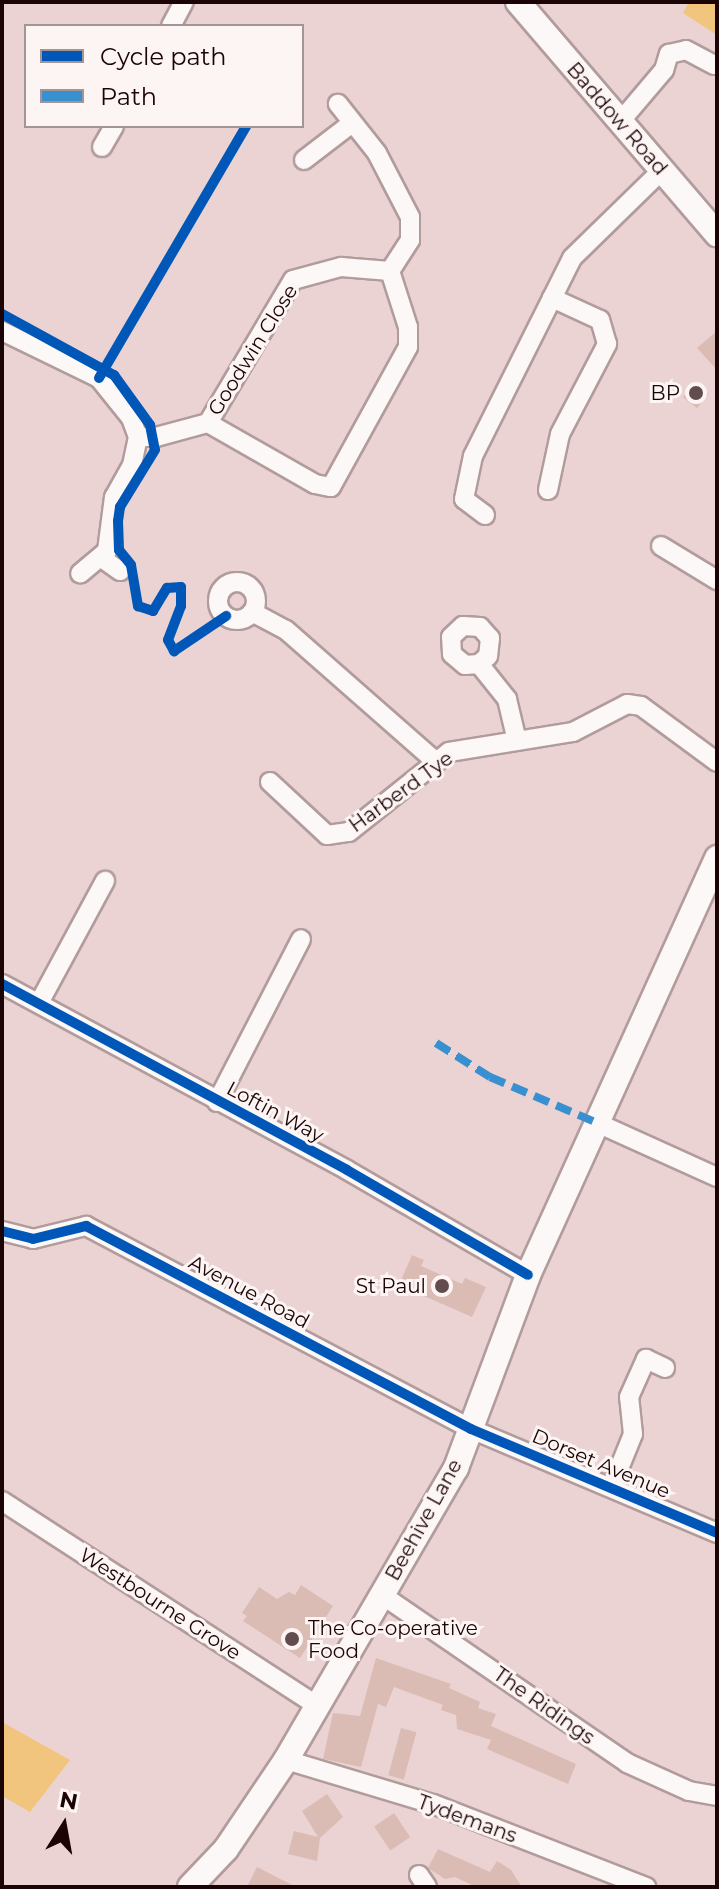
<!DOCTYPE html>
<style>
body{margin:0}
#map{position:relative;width:719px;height:1889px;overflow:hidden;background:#ead3d2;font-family:Montserrat,sans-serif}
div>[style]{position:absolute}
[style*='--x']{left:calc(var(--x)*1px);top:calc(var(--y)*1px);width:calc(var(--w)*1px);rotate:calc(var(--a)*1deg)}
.green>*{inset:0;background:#f1c57e}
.building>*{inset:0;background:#dabcb4;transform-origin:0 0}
.roads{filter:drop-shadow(2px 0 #b29c9b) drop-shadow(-2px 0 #b29c9b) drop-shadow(0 2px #b29c9b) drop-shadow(0 -2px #b29c9b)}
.minor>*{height:18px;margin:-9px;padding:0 9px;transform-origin:9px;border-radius:9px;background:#fcf8f8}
.minor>.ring{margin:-9px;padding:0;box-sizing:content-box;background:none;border:18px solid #fcf8f8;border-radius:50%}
.major>*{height:24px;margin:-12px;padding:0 12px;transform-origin:12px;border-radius:12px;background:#fcf8f8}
.quiet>*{height:8px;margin-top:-4px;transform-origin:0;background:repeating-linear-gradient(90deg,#3990d1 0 16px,transparent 0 24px)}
.cycleway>*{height:10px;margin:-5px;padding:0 5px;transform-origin:5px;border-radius:5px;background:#0057b8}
.dots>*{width:22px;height:22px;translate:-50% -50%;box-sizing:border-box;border:4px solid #fdf5f4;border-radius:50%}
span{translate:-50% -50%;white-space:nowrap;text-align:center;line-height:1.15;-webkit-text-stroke:6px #fdf5f4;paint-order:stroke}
.street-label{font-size:20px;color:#1a0405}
.poi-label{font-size:20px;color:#1a0405}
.right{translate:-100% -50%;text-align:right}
.left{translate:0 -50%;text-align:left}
.frame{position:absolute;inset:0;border:4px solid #1a0405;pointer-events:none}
.legend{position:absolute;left:24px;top:24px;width:280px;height:104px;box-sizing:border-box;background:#fdf5f4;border:2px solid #a29594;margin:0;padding:10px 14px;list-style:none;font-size:24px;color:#1a0405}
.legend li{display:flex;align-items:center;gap:16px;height:40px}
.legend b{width:40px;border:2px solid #a29594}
.north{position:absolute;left:24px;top:1785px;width:80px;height:80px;-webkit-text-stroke:6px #fdf5f4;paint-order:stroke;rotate:11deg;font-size:22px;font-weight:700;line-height:32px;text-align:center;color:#1a0405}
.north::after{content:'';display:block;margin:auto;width:28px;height:36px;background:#1a0405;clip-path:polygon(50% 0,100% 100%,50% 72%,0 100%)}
</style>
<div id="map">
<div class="green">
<i style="clip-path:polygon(689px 2px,717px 2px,717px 35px,683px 13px)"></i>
<i style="clip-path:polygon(2px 1722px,70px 1760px,30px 1812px,2px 1796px)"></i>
</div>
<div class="building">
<i style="clip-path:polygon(717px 331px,717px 370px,697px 348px)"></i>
<i style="left:694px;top:383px;width:18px;height:18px;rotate:38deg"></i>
<i style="clip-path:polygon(412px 1255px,424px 1260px,421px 1266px,462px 1284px,465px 1278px,486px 1287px,472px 1317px,399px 1285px)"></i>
<i style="clip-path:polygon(301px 1585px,333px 1606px,300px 1658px,243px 1621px,247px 1616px,242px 1613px,259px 1587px,277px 1599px,289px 1592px,295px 1595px)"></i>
<i style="clip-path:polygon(376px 1658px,451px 1684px,449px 1688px,480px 1702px,478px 1708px,496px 1714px,491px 1726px,576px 1764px,568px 1784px,487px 1749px,491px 1740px,457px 1729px,456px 1715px,441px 1710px,443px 1705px,394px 1687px,386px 1707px,378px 1704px,361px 1767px,323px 1759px,333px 1713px,360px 1716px)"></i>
<i style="left:401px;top:1728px;width:16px;height:49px;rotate:15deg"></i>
<i style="clip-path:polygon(327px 1794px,343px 1817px,320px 1838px,317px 1861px,288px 1854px,294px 1831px,318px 1837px,302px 1811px)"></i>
<i style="left:394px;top:1813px;width:29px;height:24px;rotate:56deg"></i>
<i style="clip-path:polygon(438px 1849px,490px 1872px,497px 1861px,511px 1870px,522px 1887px,476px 1887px,455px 1877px,445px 1879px,428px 1868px)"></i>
<i style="clip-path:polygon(257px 1867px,296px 1887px,247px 1887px)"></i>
</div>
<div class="roads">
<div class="minor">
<i style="--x:171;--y:26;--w:27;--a:-62"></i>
<i style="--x:619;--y:123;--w:70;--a:-49.7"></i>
<i style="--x:664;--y:70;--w:17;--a:-73"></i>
<i style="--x:669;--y:54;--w:17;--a:-13"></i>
<i style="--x:686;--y:50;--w:32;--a:28"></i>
<i style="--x:102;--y:147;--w:24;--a:-60"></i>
<i style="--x:304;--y:160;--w:61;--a:-37.6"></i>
<i style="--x:2;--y:331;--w:108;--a:25.9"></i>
<i style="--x:99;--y:378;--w:51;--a:51.3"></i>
<i style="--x:131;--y:418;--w:20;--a:70"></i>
<i style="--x:138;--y:437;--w:29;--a:102"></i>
<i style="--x:132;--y:465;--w:37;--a:119"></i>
<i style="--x:114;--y:497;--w:54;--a:97.4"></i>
<i style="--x:107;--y:551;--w:35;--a:140"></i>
<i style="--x:208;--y:423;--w:123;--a:29.7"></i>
<i style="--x:315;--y:484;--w:16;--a:11"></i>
<i style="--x:331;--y:487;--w:160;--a:-61.2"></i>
<i style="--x:408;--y:347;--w:20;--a:-90"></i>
<i style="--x:408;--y:327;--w:59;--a:-107.8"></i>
<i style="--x:138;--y:437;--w:18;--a:0"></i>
<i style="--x:156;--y:437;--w:54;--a:-15.1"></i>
<i style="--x:208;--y:423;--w:166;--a:-59.3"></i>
<i style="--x:293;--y:280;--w:50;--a:-15.2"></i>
<i style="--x:341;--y:267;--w:49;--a:4.7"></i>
<i style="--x:390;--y:271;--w:37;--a:-57"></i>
<i style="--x:410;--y:240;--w:23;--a:-90"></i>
<i style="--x:410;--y:217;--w:72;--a:-117.3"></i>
<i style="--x:377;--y:153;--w:63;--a:-128.5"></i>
<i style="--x:548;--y:490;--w:57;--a:-77.9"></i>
<i style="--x:560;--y:434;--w:102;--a:-62.4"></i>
<i style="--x:607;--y:344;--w:25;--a:-106"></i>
<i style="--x:600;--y:320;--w:53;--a:-155.4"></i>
<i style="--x:485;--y:515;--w:26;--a:-143"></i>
<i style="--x:464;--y:499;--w:44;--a:-78.2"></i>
<i style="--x:473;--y:456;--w:221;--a:-63.4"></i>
<i style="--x:572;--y:258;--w:124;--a:-44.3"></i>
<i style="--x:661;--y:546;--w:66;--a:31.3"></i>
<i style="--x:103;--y:559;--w:21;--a:35"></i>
<i class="ring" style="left:218px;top:582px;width:20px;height:20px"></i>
<i style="--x:252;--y:612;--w:38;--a:28"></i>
<i style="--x:286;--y:630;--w:200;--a:41.3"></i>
<i style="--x:479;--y:664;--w:14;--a:176"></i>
<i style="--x:465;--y:665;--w:17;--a:-140"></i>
<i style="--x:452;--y:654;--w:17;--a:-93"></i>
<i style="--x:451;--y:637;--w:16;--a:-43"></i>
<i style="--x:463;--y:626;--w:17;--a:3"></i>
<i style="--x:480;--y:627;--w:15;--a:48"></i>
<i style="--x:490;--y:638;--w:18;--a:96"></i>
<i style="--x:488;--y:656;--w:12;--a:138"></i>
<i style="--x:479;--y:664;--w:45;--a:51.3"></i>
<i style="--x:507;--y:699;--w:43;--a:76.6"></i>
<i style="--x:270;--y:782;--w:78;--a:42.9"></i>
<i style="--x:327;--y:835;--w:22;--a:-8"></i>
<i style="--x:349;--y:832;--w:128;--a:-38.7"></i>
<i style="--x:449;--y:752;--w:126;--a:-9.2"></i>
<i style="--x:573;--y:732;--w:61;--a:-27.4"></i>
<i style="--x:627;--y:704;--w:14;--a:8"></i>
<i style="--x:641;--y:706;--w:94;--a:36.4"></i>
<i style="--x:2;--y:984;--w:392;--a:28.3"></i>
<i style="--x:347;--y:1170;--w:209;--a:30.1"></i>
<i style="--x:39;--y:1003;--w:139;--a:-61.6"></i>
<i style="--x:217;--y:1102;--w:183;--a:-62.7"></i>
<i style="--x:595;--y:1122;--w:134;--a:24.3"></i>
<i style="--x:2;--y:1231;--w:32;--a:14"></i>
<i style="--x:33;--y:1239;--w:55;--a:-13.8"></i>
<i style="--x:86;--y:1226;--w:435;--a:27.8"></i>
<i style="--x:471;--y:1429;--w:267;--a:22.9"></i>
<i style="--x:612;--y:1486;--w:56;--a:-68"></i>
<i style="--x:633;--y:1434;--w:37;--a:-96"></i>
<i style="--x:629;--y:1397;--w:42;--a:-65.9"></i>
<i style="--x:646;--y:1359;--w:21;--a:25"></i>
<i style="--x:2;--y:1501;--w:377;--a:33"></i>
<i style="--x:382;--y:1595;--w:297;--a:34.4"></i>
<i style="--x:627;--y:1763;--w:68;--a:24.3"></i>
<i style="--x:689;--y:1791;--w:28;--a:10"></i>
<i style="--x:286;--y:1760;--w:153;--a:16.7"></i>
<i style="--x:433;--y:1804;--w:229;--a:21.3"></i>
<i style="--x:419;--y:1875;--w:14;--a:56"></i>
</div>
<div class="major">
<i style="--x:518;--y:2;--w:306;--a:49.4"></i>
<i style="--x:190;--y:1887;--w:52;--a:-46.5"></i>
<i style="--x:226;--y:1849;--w:107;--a:-56"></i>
<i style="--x:286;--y:1760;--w:338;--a:-59.8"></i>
<i style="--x:456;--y:1468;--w:206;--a:-69.5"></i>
<i style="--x:528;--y:1275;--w:458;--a:-65.6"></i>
</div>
</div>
<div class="quiet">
<i style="--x:436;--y:1043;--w:64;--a:32.2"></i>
<i style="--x:490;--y:1077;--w:114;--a:23.2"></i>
</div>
<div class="cycleway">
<i style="--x:2;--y:314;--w:128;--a:28.6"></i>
<i style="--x:114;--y:375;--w:62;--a:54.2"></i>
<i style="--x:150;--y:425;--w:25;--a:79"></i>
<i style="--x:155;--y:450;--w:67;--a:121.6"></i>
<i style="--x:120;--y:507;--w:14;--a:98"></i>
<i style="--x:118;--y:521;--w:29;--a:88"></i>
<i style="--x:119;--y:550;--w:19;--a:51"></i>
<i style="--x:131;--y:565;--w:42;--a:80.3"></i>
<i style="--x:138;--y:606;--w:16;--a:18"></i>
<i style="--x:153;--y:611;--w:27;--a:-59"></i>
<i style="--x:167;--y:588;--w:14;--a:-4"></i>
<i style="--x:181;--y:587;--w:19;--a:90"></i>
<i style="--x:181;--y:606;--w:36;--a:111"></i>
<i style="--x:168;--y:640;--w:13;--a:61"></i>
<i style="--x:174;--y:651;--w:63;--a:-33.9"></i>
<i style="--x:99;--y:378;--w:292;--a:-59.7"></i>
<i style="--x:2;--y:984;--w:392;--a:28.3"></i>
<i style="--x:347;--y:1170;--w:209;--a:30.1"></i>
<i style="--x:2;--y:1231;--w:32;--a:14"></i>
<i style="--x:33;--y:1239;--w:55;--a:-13.8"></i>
<i style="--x:86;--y:1226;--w:435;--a:27.8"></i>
<i style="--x:471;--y:1429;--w:267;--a:22.9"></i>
</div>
<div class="dots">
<i style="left:696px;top:393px;background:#634c4d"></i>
<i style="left:442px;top:1286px;background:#634c4d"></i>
<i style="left:292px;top:1639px;background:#634c4d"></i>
</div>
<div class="street-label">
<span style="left:617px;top:119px;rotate:49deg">Baddow Road</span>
<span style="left:253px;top:350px;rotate:-58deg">Goodwin Close</span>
<span style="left:401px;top:792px;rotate:-36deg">Harberd Tye</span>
<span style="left:275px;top:1112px;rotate:28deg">Loftin Way</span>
<span style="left:249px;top:1292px;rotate:28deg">Avenue Road</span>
<span style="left:601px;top:1464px;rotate:23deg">Dorset Avenue</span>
<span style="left:424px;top:1520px;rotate:-61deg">Beehive Lane</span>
<span style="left:160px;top:1604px;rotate:33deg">Westbourne Grove</span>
<span style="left:544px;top:1706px;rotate:35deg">The Ridings</span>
<span style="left:467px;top:1819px;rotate:20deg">Tydemans</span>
</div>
<div class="poi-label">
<span class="right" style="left:680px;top:393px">BP</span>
<span class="right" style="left:426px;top:1286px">St Paul</span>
<span class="left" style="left:308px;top:1640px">The Co-operative<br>Food</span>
</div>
<div class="frame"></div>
<ul class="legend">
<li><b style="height:10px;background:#0057b8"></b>Cycle path</li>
<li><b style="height:10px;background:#3990d1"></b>Path</li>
</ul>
<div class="north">N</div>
</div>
